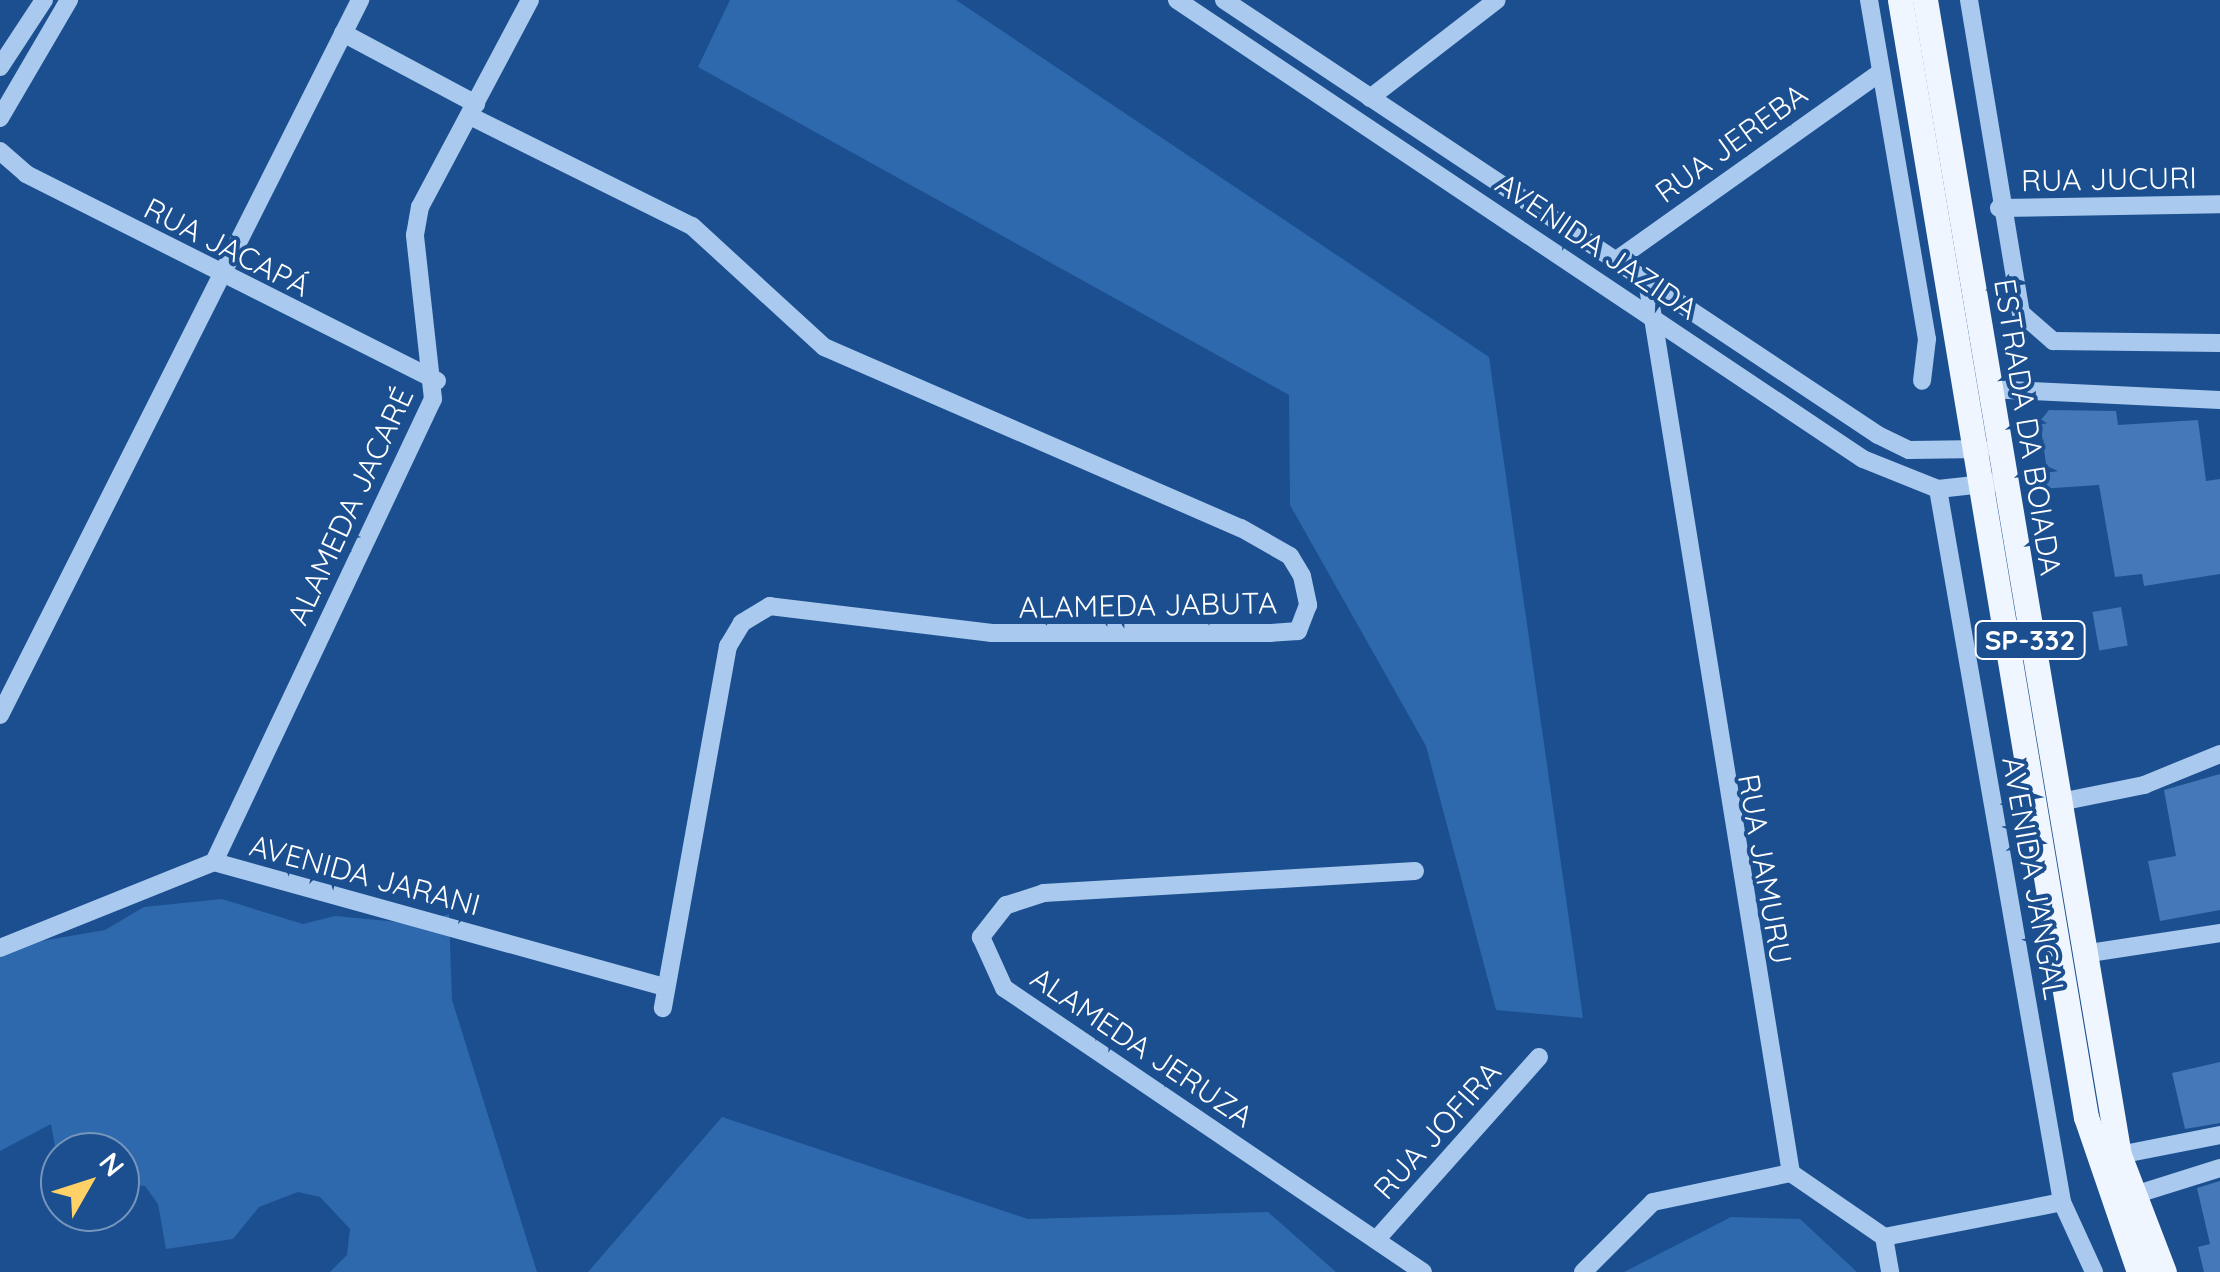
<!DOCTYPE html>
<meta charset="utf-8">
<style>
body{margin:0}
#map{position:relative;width:2220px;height:1272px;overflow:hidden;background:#1b4f8f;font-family:Quicksand,sans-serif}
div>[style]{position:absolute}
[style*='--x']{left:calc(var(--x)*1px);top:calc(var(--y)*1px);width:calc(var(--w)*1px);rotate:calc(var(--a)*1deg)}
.green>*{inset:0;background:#2e69ad}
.building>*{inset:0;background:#4478b7;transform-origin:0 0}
.minor>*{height:18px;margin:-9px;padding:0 9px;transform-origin:9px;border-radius:9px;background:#a9c9ee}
.major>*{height:25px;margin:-12.5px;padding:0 12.5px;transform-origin:12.5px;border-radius:12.5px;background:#f0f6ff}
span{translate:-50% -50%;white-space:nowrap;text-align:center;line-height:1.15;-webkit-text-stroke:8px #1b4f8f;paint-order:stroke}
.shield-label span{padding:2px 8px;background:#1b4f8f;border:2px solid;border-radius:8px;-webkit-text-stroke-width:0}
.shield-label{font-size:28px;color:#fff;font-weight:700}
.street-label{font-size:30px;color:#fff}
.north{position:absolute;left:40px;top:1132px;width:100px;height:100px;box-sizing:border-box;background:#1b4f8f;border:2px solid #7695bc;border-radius:50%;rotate:51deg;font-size:28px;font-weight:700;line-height:40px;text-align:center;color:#fff}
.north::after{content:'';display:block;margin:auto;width:35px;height:45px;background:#ffd166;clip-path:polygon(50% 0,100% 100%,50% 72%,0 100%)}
</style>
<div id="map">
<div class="green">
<i style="clip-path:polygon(730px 0,956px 0,1489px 357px,1583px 1018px,1496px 1010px,1426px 746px,1290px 505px,1289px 395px,698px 67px)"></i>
<i style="clip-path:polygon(222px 899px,303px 924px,335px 916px,419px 924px,449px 914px,452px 1000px,537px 1272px,330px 1272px,347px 1255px,350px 1229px,320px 1197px,298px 1192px,259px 1207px,233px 1239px,166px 1249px,158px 1204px,145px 1186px,120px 1184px,120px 1152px,60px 1152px,60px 1175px,51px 1124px,0 1151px,0 948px,105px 930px,144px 907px)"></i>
<i style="clip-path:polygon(722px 1117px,1028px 1219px,1268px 1212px,1336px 1272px,588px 1272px)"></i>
<i style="clip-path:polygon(1731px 1217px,1800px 1219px,1857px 1272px,1624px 1272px)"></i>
</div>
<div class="building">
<i style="clip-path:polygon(2049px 410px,2116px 411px,2118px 425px,2198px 420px,2206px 481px,2220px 479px,2220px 574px,2144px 586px,2142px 574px,2115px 577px,2099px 485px,2039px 489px,2036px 472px,2047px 471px,2040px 421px)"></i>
<i style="left:2121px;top:607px;width:39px;height:29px;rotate:80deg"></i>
<i style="clip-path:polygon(2220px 774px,2220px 910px,2160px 921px,2148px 861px,2176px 856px,2164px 790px)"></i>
<i style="clip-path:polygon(2220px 1062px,2220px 1123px,2185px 1129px,2172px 1073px)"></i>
<i style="clip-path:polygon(2220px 1181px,2220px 1272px,2204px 1272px,2198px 1247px,2210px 1244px,2197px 1188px)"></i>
</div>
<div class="minor">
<i style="--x:1177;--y:0;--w:825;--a:33.79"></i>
<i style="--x:1863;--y:459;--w:81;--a:21.8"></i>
<i style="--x:1938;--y:489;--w:55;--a:-6.2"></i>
<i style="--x:1224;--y:0;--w:785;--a:33.63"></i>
<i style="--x:1878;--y:435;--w:34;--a:26"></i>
<i style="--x:1909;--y:450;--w:73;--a:-0.8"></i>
<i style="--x:1869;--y:0;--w:344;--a:80.3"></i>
<i style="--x:1927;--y:339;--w:42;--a:96.8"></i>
<i style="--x:1969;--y:0;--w:317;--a:80.6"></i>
<i style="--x:2021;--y:313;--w:43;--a:41.2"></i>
<i style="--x:2053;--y:341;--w:167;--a:0.7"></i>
<i style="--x:343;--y:33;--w:151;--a:28.1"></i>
<i style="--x:0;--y:67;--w:80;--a:-56.7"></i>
<i style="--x:1370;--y:98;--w:160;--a:-37.7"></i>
<i style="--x:470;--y:116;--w:248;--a:26.4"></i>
<i style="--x:692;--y:226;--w:179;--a:42.5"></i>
<i style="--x:824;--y:347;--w:455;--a:23.5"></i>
<i style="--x:1241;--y:528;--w:56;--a:29.7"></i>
<i style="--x:1290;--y:556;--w:23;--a:59"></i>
<i style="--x:1302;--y:576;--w:30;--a:78"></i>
<i style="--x:1308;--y:605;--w:28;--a:111"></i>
<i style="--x:1298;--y:631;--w:27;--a:176"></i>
<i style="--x:1271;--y:633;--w:279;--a:180"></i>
<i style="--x:992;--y:633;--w:224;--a:-173.1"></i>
<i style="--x:770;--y:606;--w:33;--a:149"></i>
<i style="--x:742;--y:623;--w:27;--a:121"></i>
<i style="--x:728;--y:646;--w:368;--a:100.2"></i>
<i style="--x:0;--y:118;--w:137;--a:-59.7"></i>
<i style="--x:0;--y:151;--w:35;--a:41"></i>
<i style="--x:26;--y:174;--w:460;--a:26.7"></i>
<i style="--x:1999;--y:208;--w:221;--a:-1"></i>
<i style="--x:1615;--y:261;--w:326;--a:-35.4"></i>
<i style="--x:1647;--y:281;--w:904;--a:80.83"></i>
<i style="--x:1791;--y:1173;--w:113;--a:34.5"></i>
<i style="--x:1988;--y:389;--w:232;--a:2.7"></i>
<i style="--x:1938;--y:489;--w:724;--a:80.13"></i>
<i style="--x:2062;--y:1202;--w:77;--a:65.4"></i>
<i style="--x:0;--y:715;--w:801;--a:-63.27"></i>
<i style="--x:2060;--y:802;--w:86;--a:-11.4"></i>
<i style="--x:2144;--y:785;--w:82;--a:-22.2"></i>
<i style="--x:214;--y:862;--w:512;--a:-64.69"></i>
<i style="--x:433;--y:399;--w:165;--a:-96.3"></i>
<i style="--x:415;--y:235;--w:28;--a:-80"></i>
<i style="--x:420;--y:207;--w:234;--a:-62"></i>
<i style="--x:1415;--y:871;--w:372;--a:176.6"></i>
<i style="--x:1044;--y:893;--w:40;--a:162"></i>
<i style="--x:1006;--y:905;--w:41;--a:128"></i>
<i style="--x:981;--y:937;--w:56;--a:65.7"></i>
<i style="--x:1004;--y:988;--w:506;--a:34.13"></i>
<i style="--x:0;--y:948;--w:231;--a:-21.9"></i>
<i style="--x:214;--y:862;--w:468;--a:15.5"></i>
<i style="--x:2083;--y:954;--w:139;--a:-8.7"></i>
<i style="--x:2119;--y:1155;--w:103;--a:-11.2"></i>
<i style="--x:2131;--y:1196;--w:93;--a:-17.5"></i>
<i style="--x:1884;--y:1237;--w:181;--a:-11.1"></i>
<i style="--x:1884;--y:1237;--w:36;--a:80"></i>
<i style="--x:1376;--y:1240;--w:245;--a:-48.3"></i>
<i style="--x:1583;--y:1272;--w:99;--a:-45"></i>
<i style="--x:1653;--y:1202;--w:141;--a:-11.9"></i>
</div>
<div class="major">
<i style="--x:1900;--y:0;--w:1132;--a:80.55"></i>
<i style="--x:2086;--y:1117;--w:164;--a:71.1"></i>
<i style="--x:1925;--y:0;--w:1171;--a:80.47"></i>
<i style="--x:2119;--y:1155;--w:125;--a:69"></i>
</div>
<div class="shield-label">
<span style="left:2030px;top:640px">SP-332</span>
</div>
<div class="street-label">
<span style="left:1731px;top:143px;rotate:-36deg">RUA JEREBA</span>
<span style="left:2109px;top:179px;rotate:-1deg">RUA JUCURI</span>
<span style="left:1597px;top:246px;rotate:34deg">AVENIDA JAZIDA</span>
<span style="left:227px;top:247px;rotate:27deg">RUA JACAPÁ</span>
<span style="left:2028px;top:427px;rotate:81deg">ESTRADA DA BOIADA</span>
<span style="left:350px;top:506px;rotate:-65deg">ALAMEDA JACARÉ</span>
<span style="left:1148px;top:605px;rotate:-1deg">ALAMEDA JABUTA</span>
<span style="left:1765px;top:869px;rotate:80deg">RUA JAMURU</span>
<span style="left:365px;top:875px;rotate:15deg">AVENIDA JARANI</span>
<span style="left:2034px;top:878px;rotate:80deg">AVENIDA JANGAL</span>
<span style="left:1142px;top:1047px;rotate:34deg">ALAMEDA JERUZA</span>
<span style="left:1437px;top:1130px;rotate:-48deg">RUA JOFIRA</span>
</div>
<div class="north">N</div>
</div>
